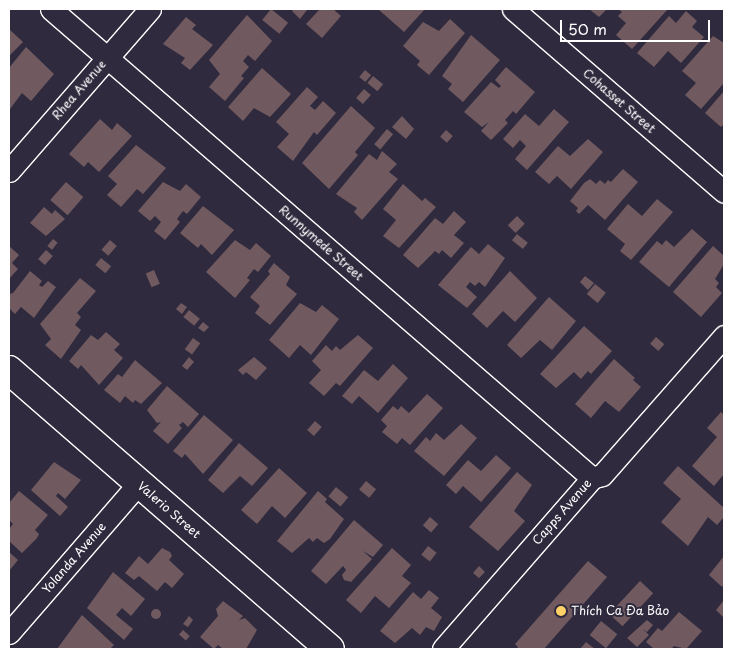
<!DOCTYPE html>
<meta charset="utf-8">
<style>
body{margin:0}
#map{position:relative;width:733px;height:658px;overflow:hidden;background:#2f2a3d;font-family:"Playpen Sans",sans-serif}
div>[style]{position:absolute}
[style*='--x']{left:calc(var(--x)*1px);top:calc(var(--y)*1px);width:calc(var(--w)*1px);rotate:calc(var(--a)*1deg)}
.building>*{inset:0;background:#705a60;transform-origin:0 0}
.round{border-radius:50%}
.roads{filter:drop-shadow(1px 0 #fff) drop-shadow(-1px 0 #fff) drop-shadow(0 1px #fff) drop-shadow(0 -1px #fff)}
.minor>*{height:21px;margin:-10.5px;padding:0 10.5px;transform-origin:10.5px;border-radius:10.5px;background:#2f2a3d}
.tertiary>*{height:28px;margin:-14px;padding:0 14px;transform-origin:14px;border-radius:14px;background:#2f2a3d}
.dots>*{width:14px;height:14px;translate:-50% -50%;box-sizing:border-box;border:2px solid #2f2a3d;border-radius:50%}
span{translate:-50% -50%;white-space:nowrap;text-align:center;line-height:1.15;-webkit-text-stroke:4px #2f2a3d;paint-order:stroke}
.street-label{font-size:12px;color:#fff}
.poi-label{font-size:12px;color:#fff}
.left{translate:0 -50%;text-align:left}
.frame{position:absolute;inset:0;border:10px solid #fff;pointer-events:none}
.scale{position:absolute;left:560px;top:20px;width:150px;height:22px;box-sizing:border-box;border:2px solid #fff;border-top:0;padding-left:6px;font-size:15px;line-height:18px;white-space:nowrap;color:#fff;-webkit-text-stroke:4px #2f2a3d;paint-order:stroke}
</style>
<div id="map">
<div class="building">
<i style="left:271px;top:9px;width:22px;height:14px;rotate:39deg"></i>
<i style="clip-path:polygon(294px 9px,307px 9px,307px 10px,300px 19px,292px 11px)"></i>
<i style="clip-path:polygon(320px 9px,333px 9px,341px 16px,322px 38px,306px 24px)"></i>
<i style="clip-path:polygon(378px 9px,425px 9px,404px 32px)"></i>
<i style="clip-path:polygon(589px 9px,607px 9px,599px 17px)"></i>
<i style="clip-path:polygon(618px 9px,666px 9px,667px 10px,632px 49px,616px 35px,626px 23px,618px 16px,622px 12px)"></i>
<i style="clip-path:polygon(686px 11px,697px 21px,692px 27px,704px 37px,681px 63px,668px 51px,654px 67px,637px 53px,669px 16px,676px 23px)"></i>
<i style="clip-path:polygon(247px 15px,272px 41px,255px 61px,248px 55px,243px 61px,249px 67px,241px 76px,244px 78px,225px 101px,209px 87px,220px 74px,209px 60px)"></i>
<i style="clip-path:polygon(186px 17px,196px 25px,192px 29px,213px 45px,190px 70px,181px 63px,185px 58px,163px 44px)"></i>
<i style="clip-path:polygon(450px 19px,465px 33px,429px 75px,417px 65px,420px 61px,403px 46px,423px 22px,439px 31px)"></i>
<i style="clip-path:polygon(9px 29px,23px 42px,9px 56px)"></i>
<i style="clip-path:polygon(471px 35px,500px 60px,463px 102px,448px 89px,452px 84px,442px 76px)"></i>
<i style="clip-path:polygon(713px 36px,724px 43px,724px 83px,701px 109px,685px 95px,696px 83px,682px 71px)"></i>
<i style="clip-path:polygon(26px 47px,54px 74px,31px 101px,22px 93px,10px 109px,9px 68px)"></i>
<i style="clip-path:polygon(506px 67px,535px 92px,516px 114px,513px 111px,505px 120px,508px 123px,491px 140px,481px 131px,489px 122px,482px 127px,464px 112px,491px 82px,499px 88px,501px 86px,495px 80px)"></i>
<i style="clip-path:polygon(262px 68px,291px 94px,270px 117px,254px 108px,243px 121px,228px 107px)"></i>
<i style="left:365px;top:70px;width:8px;height:9px;rotate:40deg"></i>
<i style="left:373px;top:76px;width:13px;height:9px;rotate:39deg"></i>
<i style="clip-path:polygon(307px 87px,318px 97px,310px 106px,315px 110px,323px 101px,336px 113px,317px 135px,314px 132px,293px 161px,277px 147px,289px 134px,276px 122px)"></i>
<i style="left:364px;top:89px;width:9px;height:12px;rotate:41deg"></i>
<i style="clip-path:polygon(724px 91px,724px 124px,721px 127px,705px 113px)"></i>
<i style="clip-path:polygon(351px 106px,375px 128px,355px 152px,358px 155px,329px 189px,302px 163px)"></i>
<i style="clip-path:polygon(554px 109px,569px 122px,527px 170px,515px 159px,526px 146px,520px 140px,513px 148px,503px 139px,525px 114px,539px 126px)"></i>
<i style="clip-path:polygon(402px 116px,414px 129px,406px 139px,392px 127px)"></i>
<i style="clip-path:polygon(100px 119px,112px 130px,117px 123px,132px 136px,99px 172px,88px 162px,84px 167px,69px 154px)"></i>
<i style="left:387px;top:129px;width:8px;height:20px;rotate:40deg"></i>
<i style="left:446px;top:130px;width:9px;height:9px;rotate:41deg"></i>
<i style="clip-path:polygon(588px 139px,603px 152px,571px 189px,557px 176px,549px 184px,535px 172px,558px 146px,570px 156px)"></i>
<i style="clip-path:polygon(136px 145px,166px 168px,143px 194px,137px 189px,121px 207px,107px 195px,117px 184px,108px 176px)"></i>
<i style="clip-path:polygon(382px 151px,397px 164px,389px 172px,398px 179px,362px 220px,354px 212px,357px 208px,336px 194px,369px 154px,377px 160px)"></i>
<i style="clip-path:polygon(623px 169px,638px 182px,605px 220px,588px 205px,579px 214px,576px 211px,578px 208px,570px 201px,584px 183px,590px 179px,596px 184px,600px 180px,605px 184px,608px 180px,611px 182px)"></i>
<i style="left:66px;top:182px;width:23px;height:24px;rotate:41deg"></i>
<i style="clip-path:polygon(163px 182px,180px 191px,186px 184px,201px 197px,187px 214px,183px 211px,177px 219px,180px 222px,165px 240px,154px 231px,161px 222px,155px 216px,150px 221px,138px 211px)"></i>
<i style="clip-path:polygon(403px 184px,422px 201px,425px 198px,436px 207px,399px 248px,383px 236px,396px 220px,383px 209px)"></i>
<i style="clip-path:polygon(657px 199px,673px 212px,631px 260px,620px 251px,625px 244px,607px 229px,628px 204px,642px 216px)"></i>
<i style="clip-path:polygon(203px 206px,234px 230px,212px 255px,201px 244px,198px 248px,180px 233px)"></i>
<i style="clip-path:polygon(44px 207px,52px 214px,55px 210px,65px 219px,46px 236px,30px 223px)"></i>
<i style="clip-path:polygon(454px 211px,466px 222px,454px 235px,464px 243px,451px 258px,442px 250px,439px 254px,435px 251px,418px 268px,403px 255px,435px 218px,443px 224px)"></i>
<i style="left:517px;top:216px;width:11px;height:13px;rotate:45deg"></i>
<i style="clip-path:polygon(692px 229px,707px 242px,669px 287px,639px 262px,657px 241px,662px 245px,666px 240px,674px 247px)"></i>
<i style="left:517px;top:234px;width:14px;height:8px;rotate:39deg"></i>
<i style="left:53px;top:239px;width:6px;height:9px;rotate:39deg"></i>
<i style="left:110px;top:240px;width:9px;height:13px;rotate:41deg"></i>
<i style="clip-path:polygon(235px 240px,250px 250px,256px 243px,271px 256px,258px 272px,254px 269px,247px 278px,250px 280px,235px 298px,206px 272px)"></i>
<i style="clip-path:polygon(488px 244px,505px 258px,485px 287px,479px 282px,475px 286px,470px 282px,466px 287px,477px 297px,467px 308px,438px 285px,471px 247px,479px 254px)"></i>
<i style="clip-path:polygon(9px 246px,19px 255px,12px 263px,18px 269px,9px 279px)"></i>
<i style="clip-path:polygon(713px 246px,724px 256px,724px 264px,715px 279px,719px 283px,716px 287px,722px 293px,701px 317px,673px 292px)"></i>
<i style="left:46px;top:250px;width:9px;height:12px;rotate:41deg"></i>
<i style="left:101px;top:258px;width:13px;height:9px;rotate:39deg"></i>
<i style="clip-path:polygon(274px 263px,290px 277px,286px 285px,297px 294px,270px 325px,255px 313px,260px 306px,250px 297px,270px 274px,268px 271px)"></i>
<i style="left:154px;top:270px;width:15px;height:9px;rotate:67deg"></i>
<i style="clip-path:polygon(30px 271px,42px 281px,39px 285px,42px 287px,48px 281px,56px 287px,34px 318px,21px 307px,15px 314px,9px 308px,9px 294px,13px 293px)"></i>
<i style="clip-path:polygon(510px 271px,537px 298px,515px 322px,503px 311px,487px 328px,472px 314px)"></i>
<i style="clip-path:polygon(585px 276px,594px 283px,588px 290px,580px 282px)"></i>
<i style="clip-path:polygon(80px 278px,96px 291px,77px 313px,81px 317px,75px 325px,81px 330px,61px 359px,45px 345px,51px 339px,40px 324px)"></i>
<i style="left:595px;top:284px;width:14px;height:13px;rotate:39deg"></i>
<i style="clip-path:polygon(549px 297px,576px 321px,552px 350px,540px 340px,521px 358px,507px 345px)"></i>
<i style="clip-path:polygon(181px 303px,187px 307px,182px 314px,176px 309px)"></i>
<i style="clip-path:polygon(300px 303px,316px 312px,322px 305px,339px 319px,311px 355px,300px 345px,289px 358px,269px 340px)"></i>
<i style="left:189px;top:310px;width:14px;height:9px;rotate:39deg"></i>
<i style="clip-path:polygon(203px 322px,209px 327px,204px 332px,198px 328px)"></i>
<i style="clip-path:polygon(584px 326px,612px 351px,591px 374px,588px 371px,581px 379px,574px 372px,556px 388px,540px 374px)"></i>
<i style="clip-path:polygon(106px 332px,120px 344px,114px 350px,123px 358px,99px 385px,81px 365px,78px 369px,69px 361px,91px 335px,98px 340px)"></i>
<i style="clip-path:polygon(358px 335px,373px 348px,340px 386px,336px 383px,324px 396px,309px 383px,321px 370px,312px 361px,326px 345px,332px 351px,336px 346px,340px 350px)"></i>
<i style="left:656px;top:337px;width:11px;height:9px;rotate:41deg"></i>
<i style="left:193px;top:338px;width:9px;height:14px;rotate:36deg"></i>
<i style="clip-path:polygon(189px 357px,194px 362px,187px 370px,182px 366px)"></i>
<i style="clip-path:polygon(254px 357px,267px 368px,256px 380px,246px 372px,243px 375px,238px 370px)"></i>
<i style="clip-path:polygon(614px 359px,635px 378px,633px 380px,641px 387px,619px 412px,605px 401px,591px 418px,575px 404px)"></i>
<i style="clip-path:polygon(135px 360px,162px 383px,141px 404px,135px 400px,133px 403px,125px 396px,120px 403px,104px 390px,118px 374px,122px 377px)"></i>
<i style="clip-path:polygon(393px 364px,408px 378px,378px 413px,359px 396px,352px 404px,342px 396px,364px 370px,378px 381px)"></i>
<i style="clip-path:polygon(167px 386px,199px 414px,188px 427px,183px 422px,179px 425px,182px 428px,168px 444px,153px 431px,161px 422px,157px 423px,147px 410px)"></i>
<i style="clip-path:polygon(427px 394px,443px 408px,410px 445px,402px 438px,397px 444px,382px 432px,387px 426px,381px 420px,393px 406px,398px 410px,401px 406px,409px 413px)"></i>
<i style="clip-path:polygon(721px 412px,724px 415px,724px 474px,714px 486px,692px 466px,717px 437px,707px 428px)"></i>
<i style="clip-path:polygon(204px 415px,233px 440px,203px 474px,185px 454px,182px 458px,173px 451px)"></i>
<i style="left:315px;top:421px;width:9px;height:12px;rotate:41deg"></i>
<i style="clip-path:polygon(461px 424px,477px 438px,444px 476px,414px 451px,426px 437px,430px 441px,436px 433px,444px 440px)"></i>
<i style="clip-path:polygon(239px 443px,268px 468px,252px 486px,240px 476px,223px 493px,208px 480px)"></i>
<i style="clip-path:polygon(496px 455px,511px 468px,481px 502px,463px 486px,456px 494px,446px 485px,468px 460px,481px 471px)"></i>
<i style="clip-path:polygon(54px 462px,81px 480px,65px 499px,58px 493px,56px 496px,68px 507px,60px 516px,31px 490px)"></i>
<i style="clip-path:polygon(678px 466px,724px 508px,724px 517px,717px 525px,708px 517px,688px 546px,661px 522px,681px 499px,663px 483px)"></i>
<i style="clip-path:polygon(279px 468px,307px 493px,285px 518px,272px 506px,257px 524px,241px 510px)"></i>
<i style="clip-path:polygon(517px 472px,532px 485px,514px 511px,525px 521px,498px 551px,469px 527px)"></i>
<i style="left:366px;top:481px;width:13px;height:11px;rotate:39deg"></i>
<i style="left:336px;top:487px;width:16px;height:12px;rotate:40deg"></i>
<i style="clip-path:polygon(19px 491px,48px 515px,35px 530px,39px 534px,37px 538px,22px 553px,9px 541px,9px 529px,13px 524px,9px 520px,9px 503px)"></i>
<i style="clip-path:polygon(318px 491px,327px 499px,325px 502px,344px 519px,330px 539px,324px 543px,317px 538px,313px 542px,309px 538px,292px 553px,277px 541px)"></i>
<i style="left:430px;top:517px;width:11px;height:11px;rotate:41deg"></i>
<i style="clip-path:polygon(354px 520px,383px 545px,373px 557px,363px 551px,372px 559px,351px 582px,344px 580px,342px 575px,346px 570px,343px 566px,326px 584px,311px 571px)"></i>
<i style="left:428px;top:546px;width:11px;height:11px;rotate:38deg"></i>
<i style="clip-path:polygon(162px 548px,170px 552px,172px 556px,169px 560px,184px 574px,172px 588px,165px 582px,157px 591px,139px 576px,134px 580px,125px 573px,139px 556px,148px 564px)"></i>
<i style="clip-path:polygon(392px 548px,411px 565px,402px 576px,411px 583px,389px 608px,375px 596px,361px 613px,346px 600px)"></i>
<i style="clip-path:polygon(9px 552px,18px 560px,9px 571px)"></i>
<i style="clip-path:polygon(724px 556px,724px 584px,722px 587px,709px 575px)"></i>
<i style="clip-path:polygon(588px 561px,607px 577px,544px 649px,516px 649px,518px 647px,515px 644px)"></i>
<i style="clip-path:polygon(479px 566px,485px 572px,479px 578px,473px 573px)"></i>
<i style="clip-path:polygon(113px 572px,145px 599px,131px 616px,122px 608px,116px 615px,133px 629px,124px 640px,87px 608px)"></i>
<i style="left:640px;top:581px;width:18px;height:45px;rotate:43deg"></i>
<i style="clip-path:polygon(429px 590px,439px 598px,431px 608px,442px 617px,434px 631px,426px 627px,420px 635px,412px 628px,395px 643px,380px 631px,413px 592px,421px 599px)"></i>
<i style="clip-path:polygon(724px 600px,724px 616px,723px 617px,716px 610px)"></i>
<i style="clip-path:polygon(223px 601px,243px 616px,239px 620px,245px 618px,257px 630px,246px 649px,223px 649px,218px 645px,214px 649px,200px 637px,218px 616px,216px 609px)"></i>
<i class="round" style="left:151px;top:609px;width:10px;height:10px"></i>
<i style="clip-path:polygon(679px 612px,702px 631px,686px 649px,674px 646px,671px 649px,654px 649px,646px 642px,658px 628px,662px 631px)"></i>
<i style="clip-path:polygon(82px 615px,114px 645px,110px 649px,57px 649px)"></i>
<i style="clip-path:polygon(189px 616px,193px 620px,188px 627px,183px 624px)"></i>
<i style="clip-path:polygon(647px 620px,653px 625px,647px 632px,643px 629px,649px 635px,637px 647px,627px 638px)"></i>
<i style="left:601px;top:621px;width:21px;height:18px;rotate:39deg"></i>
<i style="left:183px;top:630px;width:9px;height:6px;rotate:41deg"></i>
<i style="clip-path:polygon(586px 642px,595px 649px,580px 649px)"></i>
</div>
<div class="roads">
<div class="minor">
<i style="--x:51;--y:9;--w:716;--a:40.92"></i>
<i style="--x:513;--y:9;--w:279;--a:40.9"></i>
<i style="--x:9;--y:171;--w:215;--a:-49"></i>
<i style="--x:9;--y:633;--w:198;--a:-49.1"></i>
<i style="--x:443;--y:649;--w:227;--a:-48.9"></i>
<i style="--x:592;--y:478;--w:10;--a:-17"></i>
<i style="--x:602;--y:475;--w:185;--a:-48.7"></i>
</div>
<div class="tertiary">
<i style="--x:9;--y:370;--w:425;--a:41"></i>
</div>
</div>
<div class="dots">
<i style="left:561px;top:611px;background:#ffd166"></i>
</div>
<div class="street-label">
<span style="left:79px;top:90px;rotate:-49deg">Rhea Avenue</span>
<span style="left:619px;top:101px;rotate:41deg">Cohasset Street</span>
<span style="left:321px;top:243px;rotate:41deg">Runnymede Street</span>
<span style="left:169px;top:510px;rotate:41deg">Valerio Street</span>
<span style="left:562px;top:512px;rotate:-49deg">Capps Avenue</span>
<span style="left:74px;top:558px;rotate:-49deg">Yolanda Avenue</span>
</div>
<div class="poi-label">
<span class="left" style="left:571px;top:611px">Thích Ca Đa Bảo</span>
</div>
<div class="frame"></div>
<div class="scale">50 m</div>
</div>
